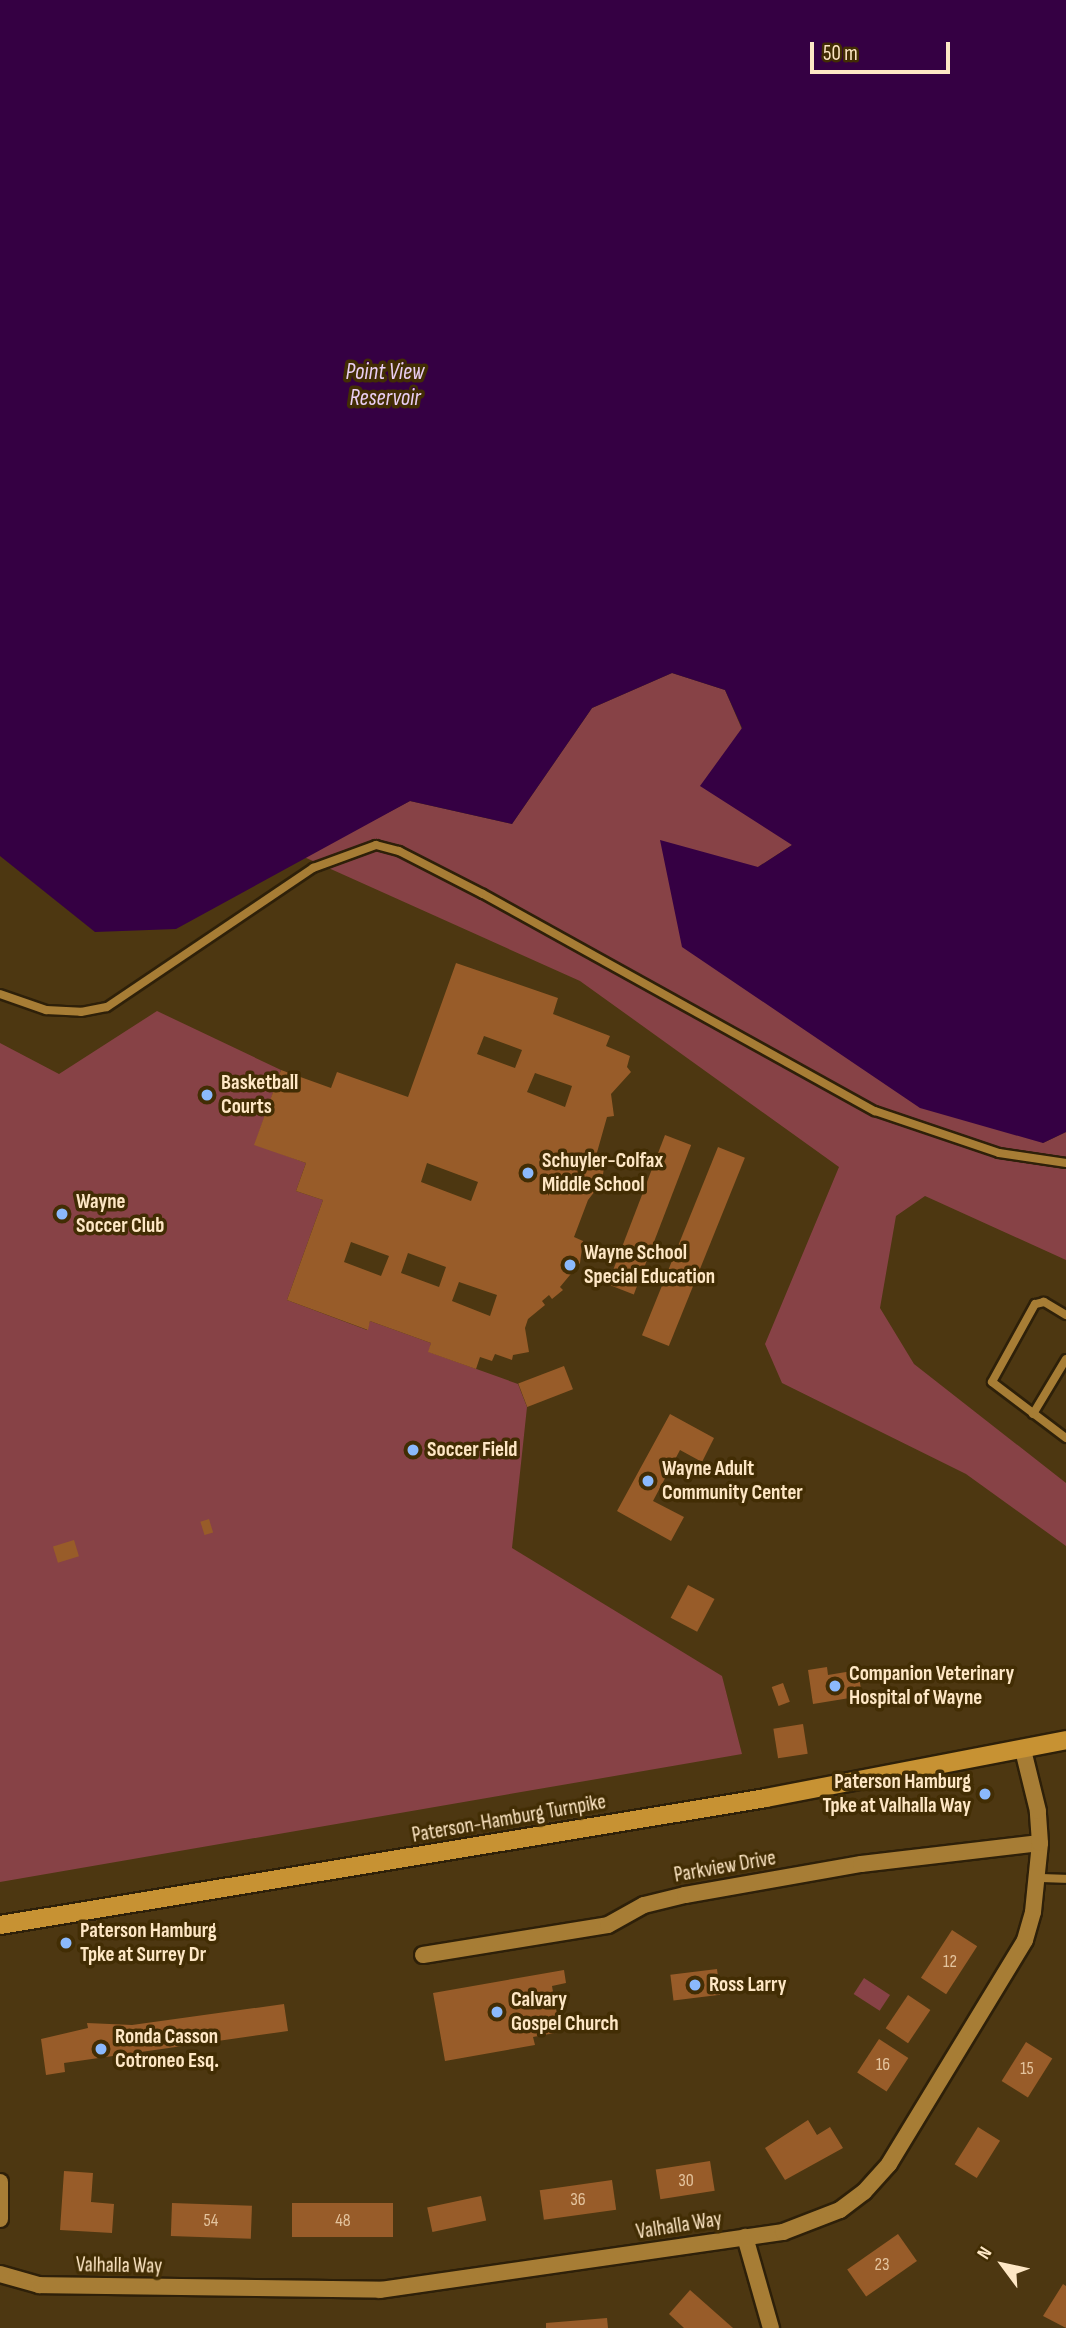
<!DOCTYPE html>
<style>
body{margin:0}
#map{position:relative;width:1066px;height:2328px;overflow:hidden;background:#4d3711;font-family:"Sofia Sans Condensed",sans-serif}
div>[style]{position:absolute}
[style*='--x']{left:calc(var(--x)*1px);top:calc(var(--y)*1px);width:calc(var(--w)*1px);rotate:calc(var(--a)*1deg)}
.green>*{inset:0;background:#874246;transform-origin:0 0}
.water>*{inset:0;background:#350043}
.building>*{inset:0;background:#985c29;transform-origin:0 0}
.roads{filter:drop-shadow(2px 0 #2e2009) drop-shadow(-2px 0 #2e2009) drop-shadow(0 2px #2e2009) drop-shadow(0 -2px #2e2009)}
.service>*{height:8px;margin:-4px;padding:0 4px;transform-origin:4px;border-radius:4px;background:#a77d35}
.minor>*{height:16px;margin:-8px;padding:0 8px;transform-origin:8px;border-radius:8px;background:#a77d35}
.primary>*{height:18px;margin:-9px;padding:0 9px;transform-origin:9px;border-radius:9px;background:#c79233}
.dots>*{width:19px;height:19px;translate:-50% -50%;box-sizing:border-box;border:4px solid #422d04;border-radius:50%}
span{translate:-50% -50%;white-space:nowrap;text-align:center;line-height:1.15;-webkit-text-stroke:7px #422d04;paint-order:stroke}
.number-label{font-size:18px;color:#e4c49e}
.number-label span{-webkit-text-stroke-width:0}
.poi-label{font-size:21px;color:#fee7c5;font-weight:700}
.left{translate:0 -50%;text-align:left}
.right{translate:-100% -50%;text-align:right}
.street-label{font-size:21px;color:#fee7c5}
.water-label{font-size:23px;color:#eacef3;font-style:italic}
.north{position:absolute;left:968px;top:2230px;width:70px;height:70px;-webkit-text-stroke:5px #422d04;paint-order:stroke;rotate:303deg;font-size:19px;font-weight:700;line-height:28px;text-align:center;color:#fee7c5}
.north::after{content:'';display:block;margin:auto;width:24px;height:32px;background:#fee7c5;clip-path:polygon(50% 0,100% 100%,50% 72%,0 100%)}
.scale{position:absolute;left:810px;top:42px;width:140px;height:32px;box-sizing:border-box;border:4px solid #fee7c5;border-top:0;padding-left:9px;font-size:21px;line-height:24px;white-space:nowrap;color:#fee7c5;-webkit-text-stroke:5px #422d04;paint-order:stroke}
</style>
<div id="map">
<div class="green">
<i style="clip-path:polygon(672px 673px,725px 690px,792px 845px,758px 867px,1043px 1143px,1066px 1132px,1066px 1260px,925px 1196px,896px 1216px,880px 1308px,914px 1364px,1066px 1483px,1066px 1546px,966px 1474px,782px 1383px,765px 1344px,839px 1167px,580px 981px,304px 857px,410px 801px,512px 824px,592px 708px)"></i>
<i style="clip-path:polygon(157px 1011px,281px 1070px,255px 1144px,306px 1163px,296px 1191px,323px 1200px,287px 1300px,367px 1330px,370px 1321px,431px 1343px,429px 1352px,518px 1384px,527px 1407px,512px 1548px,722px 1676px,742px 1754px,0 1882px,0 1043px,59px 1074px)"></i>
<i style="left:864px;top:1978px;width:31px;height:19px;rotate:33deg"></i>
</div>
<div class="water">
<i style="clip-path:polygon(0 0,1066px 0,1066px 1132px,1043px 1143px,920px 1108px,682px 947px,660px 840px,758px 867px,792px 845px,700px 786px,742px 728px,725px 690px,672px 673px,592px 708px,512px 824px,410px 801px,176px 929px,95px 932px,0 856px)"></i>
</div>
<div class="building">
<i style="clip-path:polygon(evenodd,456px 963px,558px 998px,553px 1014px,610px 1036px,606px 1046px,630px 1056px,627px 1067px,631px 1072px,611px 1094px,614px 1116px,607px 1117px,596px 1156px,605px 1160px,602px 1182px,588px 1200px,574px 1237px,583px 1241px,580px 1263px,560px 1287px,563px 1290px,552px 1299px,549px 1295px,542px 1301px,545px 1305px,528px 1319px,525px 1328px,529px 1352px,513px 1355px,512px 1360px,495px 1354px,492px 1361px,480px 1357px,476px 1369px,428px 1352px,431px 1343px,370px 1321px,368px 1330px,287px 1300px,323px 1200px,296px 1191px,306px 1163px,254px 1145px,281px 1070px,331px 1088px,337px 1072px,408px 1097px,456px 963px,484px 1036px,522px 1050px,515px 1068px,477px 1054px,484px 1036px,456px 963px,535px 1073px,572px 1086px,565px 1107px,527px 1092px,535px 1073px,456px 963px,427px 1163px,478px 1182px,471px 1201px,421px 1182px,427px 1163px,456px 963px,351px 1242px,389px 1256px,381px 1276px,344px 1262px,351px 1242px,456px 963px,408px 1253px,446px 1267px,439px 1287px,401px 1273px,408px 1253px,456px 963px,459px 1282px,497px 1295px,490px 1316px,452px 1301px,459px 1282px)"></i>
<i style="left:665px;top:1135px;width:28px;height:160px;rotate:21deg"></i>
<i style="left:718px;top:1147px;width:29px;height:203px;rotate:22deg"></i>
<i style="left:564px;top:1366px;width:25px;height:49px;rotate:69deg"></i>
<i style="clip-path:polygon(670px 1414px,714px 1438px,702px 1462px,680px 1450px,653px 1501px,684px 1517px,671px 1541px,617px 1511px)"></i>
<i style="left:209px;top:1519px;width:14px;height:9px;rotate:73deg"></i>
<i style="left:74px;top:1540px;width:17px;height:22px;rotate:73deg"></i>
<i style="left:688px;top:1585px;width:30px;height:37px;rotate:28deg"></i>
<i style="clip-path:polygon(827px 1667px,828px 1675px,858px 1670px,862px 1696px,813px 1704px,808px 1670px)"></i>
<i style="left:783px;top:1683px;width:20px;height:12px;rotate:70deg"></i>
<i style="left:803px;top:1724px;width:30px;height:30px;rotate:81deg"></i>
<i style="left:952px;top:1930px;width:30px;height:57px;rotate:33deg"></i>
<i style="left:717px;top:1969px;width:26px;height:47px;rotate:83deg"></i>
<i style="clip-path:polygon(564px 1970px,566px 1983px,552px 1986px,560px 2032px,533px 2037px,535px 2045px,445px 2061px,433px 1993px)"></i>
<i style="left:908px;top:1995px;width:27px;height:40px;rotate:34deg"></i>
<i style="clip-path:polygon(284px 2004px,288px 2031px,64px 2063px,65px 2072px,46px 2075px,41px 2039px,88px 2028px,87px 2023px,132px 2025px)"></i>
<i style="left:879px;top:2039px;width:35px;height:40px;rotate:33deg"></i>
<i style="left:1026px;top:2042px;width:31px;height:46px;rotate:32deg"></i>
<i style="clip-path:polygon(808px 2120px,817px 2135px,830px 2127px,843px 2148px,785px 2180px,765px 2148px)"></i>
<i style="left:978px;top:2127px;width:26px;height:44px;rotate:32deg"></i>
<i style="left:710px;top:2161px;width:30px;height:55px;rotate:81deg"></i>
<i style="clip-path:polygon(64px 2171px,93px 2173px,91px 2202px,114px 2204px,112px 2233px,60px 2230px)"></i>
<i style="left:612px;top:2180px;width:30px;height:73px;rotate:82deg"></i>
<i style="left:481px;top:2196px;width:25px;height:55px;rotate:78deg"></i>
<i style="left:172px;top:2203px;width:80px;height:33px;rotate:2deg"></i>
<i style="left:393px;top:2203px;width:34px;height:101px;rotate:90deg"></i>
<i style="left:898px;top:2234px;width:33px;height:62px;rotate:55deg"></i>
<i style="clip-path:polygon(1063px 2284px,1066px 2286px,1066px 2328px,1043px 2316px)"></i>
<i style="clip-path:polygon(690px 2290px,733px 2328px,684px 2328px,669px 2314px)"></i>
<i style="clip-path:polygon(607px 2318px,608px 2328px,546px 2328px,546px 2323px)"></i>
</div>
<div class="roads">
<div class="service">
<i style="--x:0;--y:994;--w:49;--a:19.2"></i>
<i style="--x:46;--y:1010;--w:35;--a:3"></i>
<i style="--x:81;--y:1012;--w:26;--a:-11"></i>
<i style="--x:107;--y:1007;--w:249;--a:-34"></i>
<i style="--x:313;--y:868;--w:67;--a:-20.1"></i>
<i style="--x:376;--y:845;--w:24;--a:15"></i>
<i style="--x:399;--y:851;--w:94;--a:27.1"></i>
<i style="--x:483;--y:894;--w:448;--a:29"></i>
<i style="--x:875;--y:1111;--w:131;--a:18.7"></i>
<i style="--x:999;--y:1153;--w:68;--a:8.5"></i>
<i style="--x:1066;--y:1315;--w:26;--a:-149"></i>
<i style="--x:1044;--y:1302;--w:9;--a:167"></i>
<i style="--x:1035;--y:1304;--w:89;--a:118.9"></i>
<i style="--x:992;--y:1382;--w:93;--a:37.1"></i>
<i style="--x:1033;--y:1414;--w:64;--a:-59"></i>
<i style="--x:1038;--y:1878;--w:28;--a:2"></i>
</div>
<div class="minor">
<i style="--x:423;--y:1955;--w:187;--a:-9.2"></i>
<i style="--x:608;--y:1925;--w:41;--a:-29.1"></i>
<i style="--x:644;--y:1905;--w:42;--a:-13.7"></i>
<i style="--x:685;--y:1895;--w:179;--a:-10"></i>
<i style="--x:861;--y:1864;--w:180;--a:-6.7"></i>
<i style="--x:0;--y:2182;--w:37;--a:90"></i>
<i style="--x:745;--y:2237;--w:95;--a:74.1"></i>
<i style="--x:0;--y:2274;--w:41;--a:15.8"></i>
<i style="--x:39;--y:2285;--w:341;--a:0.8"></i>
<i style="--x:380;--y:2290;--w:407;--a:-8.2"></i>
<i style="--x:783;--y:2232;--w:61;--a:-21.1"></i>
<i style="--x:840;--y:2210;--w:30;--a:-37"></i>
<i style="--x:864;--y:2192;--w:38;--a:-48"></i>
<i style="--x:889;--y:2164;--w:262;--a:-58.7"></i>
<i style="--x:1025;--y:1940;--w:29;--a:-74"></i>
<i style="--x:1033;--y:1912;--w:69;--a:-84.2"></i>
<i style="--x:1040;--y:1843;--w:32;--a:-94"></i>
<i style="--x:1038;--y:1811;--w:63;--a:-103.8"></i>
</div>
<div class="primary">
<i style="--x:0;--y:1925;--w:776;--a:-9.41"></i>
<i style="--x:766;--y:1798;--w:306;--a:-10.9"></i>
</div>
</div>
<div class="dots">
<i style="left:207px;top:1095px;background:#8bb9fc"></i>
<i style="left:528px;top:1173px;background:#8bb9fc"></i>
<i style="left:62px;top:1214px;background:#8bb9fc"></i>
<i style="left:570px;top:1265px;background:#8bb9fc"></i>
<i style="left:413px;top:1450px;background:#8bb9fc"></i>
<i style="left:648px;top:1481px;background:#8bb9fc"></i>
<i style="left:835px;top:1686px;background:#8bb9fc"></i>
<i style="left:985px;top:1794px;background:#8bb9fc"></i>
<i style="left:66px;top:1943px;background:#8bb9fc"></i>
<i style="left:695px;top:1985px;background:#8bb9fc"></i>
<i style="left:497px;top:2012px;background:#8bb9fc"></i>
<i style="left:101px;top:2049px;background:#8bb9fc"></i>
</div>
<div class="number-label">
<span style="left:950px;top:1962px">12</span>
<span style="left:883px;top:2065px">16</span>
<span style="left:1027px;top:2069px">15</span>
<span style="left:686px;top:2181px">30</span>
<span style="left:578px;top:2200px">36</span>
<span style="left:211px;top:2221px">54</span>
<span style="left:343px;top:2221px">48</span>
<span style="left:882px;top:2265px">23</span>
</div>
<div class="poi-label">
<span class="left" style="left:221px;top:1095px">Basketball<br>Courts</span>
<span class="left" style="left:542px;top:1173px">Schuyler-Colfax<br>Middle School</span>
<span class="left" style="left:76px;top:1214px">Wayne<br>Soccer Club</span>
<span class="left" style="left:584px;top:1265px">Wayne School<br>Special Education</span>
<span class="left" style="left:427px;top:1450px">Soccer Field</span>
<span class="left" style="left:662px;top:1481px">Wayne Adult<br>Community Center</span>
<span class="left" style="left:849px;top:1686px">Companion Veterinary<br>Hospital of Wayne</span>
<span class="right" style="left:971px;top:1794px">Paterson Hamburg<br>Tpke at Valhalla Way</span>
<span class="left" style="left:80px;top:1943px">Paterson Hamburg<br>Tpke at Surrey Dr</span>
<span class="left" style="left:709px;top:1985px">Ross Larry</span>
<span class="left" style="left:511px;top:2012px">Calvary<br>Gospel Church</span>
<span class="left" style="left:115px;top:2049px">Ronda Casson<br>Cotroneo Esq.</span>
</div>
<div class="street-label">
<span style="left:509px;top:1819px;rotate:-10deg">Paterson-Hamburg Turnpike</span>
<span style="left:725px;top:1867px;rotate:-10deg">Parkview Drive</span>
<span style="left:679px;top:2226px;rotate:-9deg">Valhalla Way</span>
<span style="left:119px;top:2266px;rotate:1deg">Valhalla Way</span>
</div>
<div class="water-label">
<span style="left:385px;top:385px">Point View<br>Reservoir</span>
</div>
<div class="north">N</div>
<div class="scale">50 m</div>
</div>
